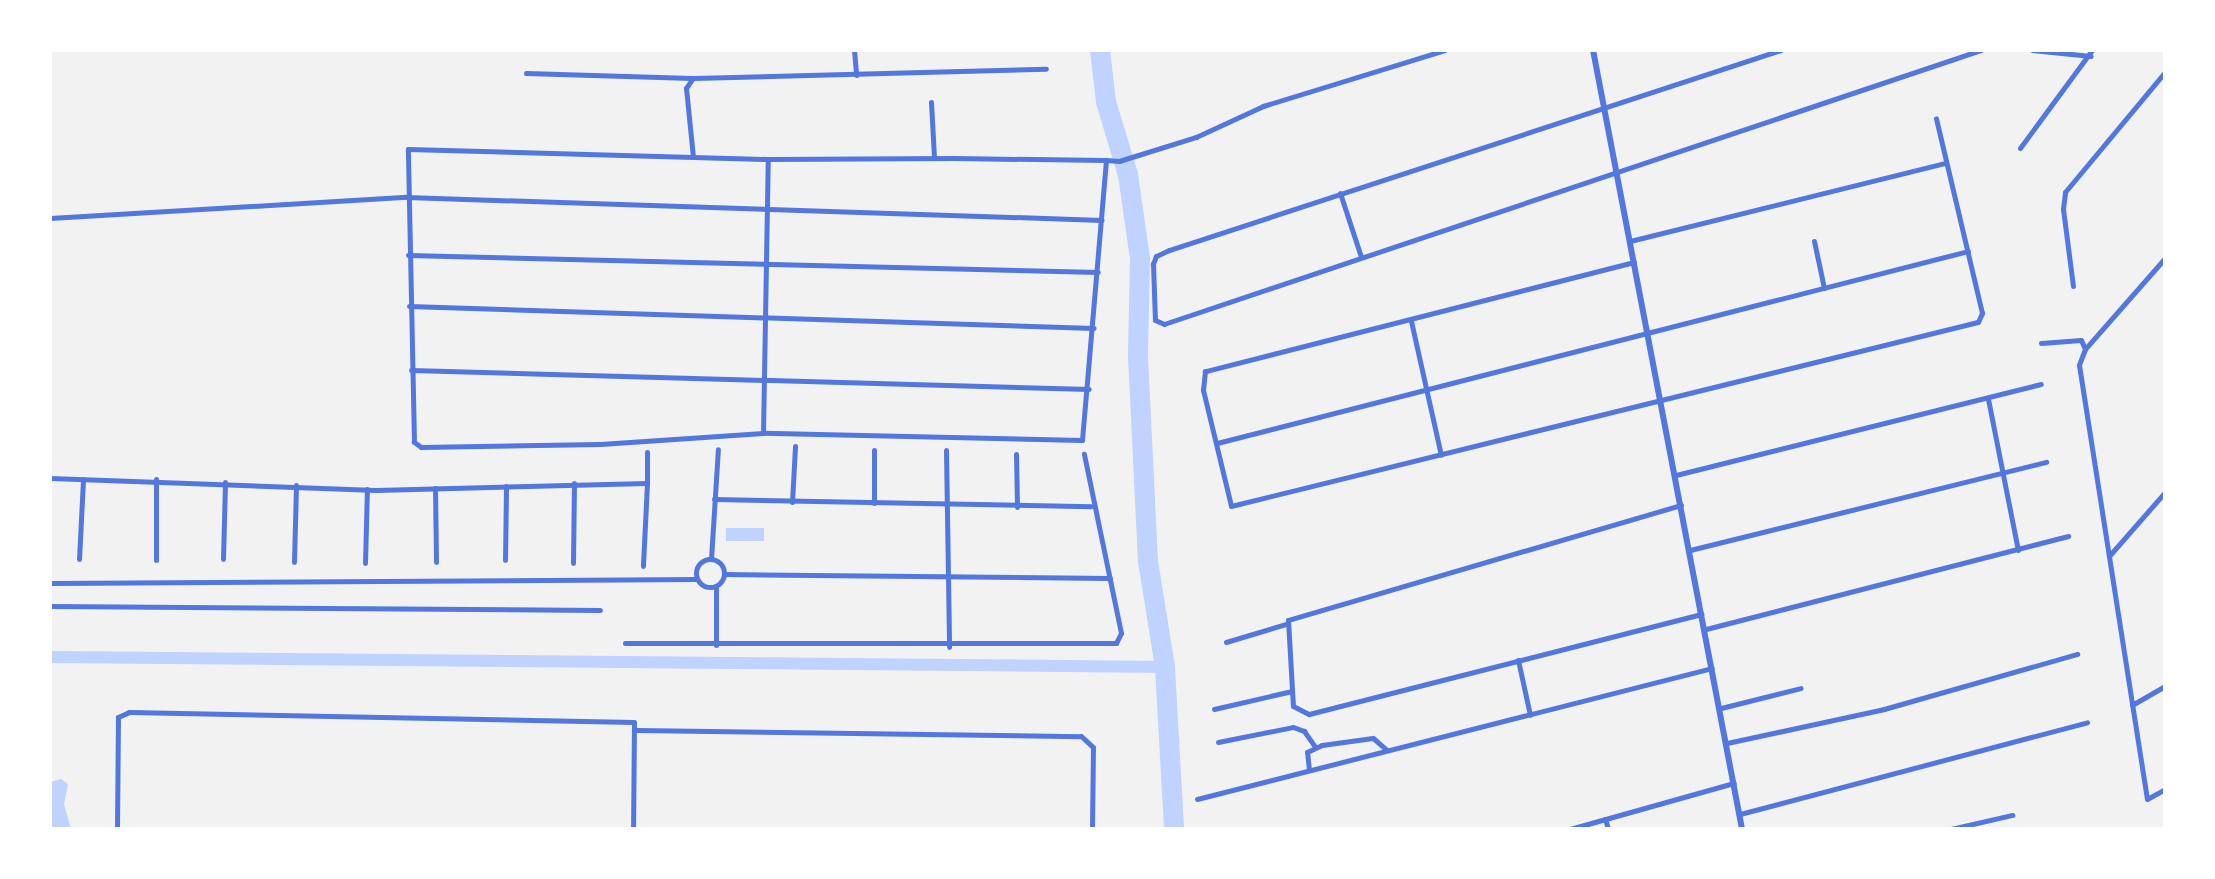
<!DOCTYPE html>
<style>
body{margin:0}
#map{position:relative;width:2215px;height:879px;overflow:hidden;background:#f2f2f2;font-family:Arial,sans-serif}
div>[style]{position:absolute}
[style*='--x']{left:calc(var(--x)*1px);top:calc(var(--y)*1px);width:calc(var(--w)*1px);rotate:calc(var(--a)*1deg)}
.water>*{inset:0;background:#bfd3fe;transform-origin:0 0}
.canal>*{height:12px;margin:-6px;padding:0 6px;transform-origin:6px;border-radius:6px;background:#bfd3fe}
.river>*{height:20px;margin:-10px;padding:0 10px;transform-origin:10px;border-radius:10px;background:#bfd3fe}
.minor>*{height:5px;margin:-2.5px;padding:0 2.5px;transform-origin:2.5px;border-radius:2.5px;background:#5277de}
.minor>.ring{margin:-2.5px;padding:0;box-sizing:content-box;background:none;border:5px solid #5277de;border-radius:50%}
.tertiary>*{height:6px;margin:-3px;padding:0 3px;transform-origin:3px;border-radius:3px;background:#5277de}
span{translate:-50% -50%;white-space:nowrap;text-align:center;line-height:1.15;-webkit-text-stroke:8px #fff;paint-order:stroke}
.frame{position:absolute;inset:0;border:52px solid #fff;pointer-events:none}
</style>
<div id="map">
<div class="water">
<i style="left:726px;top:528px;width:38px;height:13px"></i>
<i style="clip-path:polygon(61px 779px,68px 784px,64px 804px,71px 829px,50px 829px,50px 782px)"></i>
</div>
<div class="canal">
<i style="--x:50;--y:657;--w:1115;--a:0.51"></i>
</div>
<div class="river">
<i style="--x:1100;--y:50;--w:52;--a:83.4"></i>
<i style="--x:1106;--y:102;--w:76;--a:73.2"></i>
<i style="--x:1128;--y:175;--w:84;--a:81.8"></i>
<i style="--x:1140;--y:258;--w:99;--a:91.2"></i>
<i style="--x:1138;--y:357;--w:204;--a:87.2"></i>
<i style="--x:1148;--y:561;--w:107;--a:80.9"></i>
<i style="--x:1165;--y:667;--w:162;--a:86.8"></i>
</div>
<div class="minor">
<i style="--x:854;--y:50;--w:25;--a:85"></i>
<i style="--x:1781;--y:50;--w:644;--a:161.9"></i>
<i style="--x:1169;--y:250;--w:14;--a:155"></i>
<i style="--x:1156;--y:256;--w:9;--a:111"></i>
<i style="--x:1153;--y:264;--w:56;--a:88"></i>
<i style="--x:1155;--y:320;--w:10;--a:24"></i>
<i style="--x:1164;--y:324;--w:862;--a:-18.54"></i>
<i style="--x:2032;--y:50;--w:59;--a:5.8"></i>
<i style="--x:526;--y:73;--w:166;--a:1.7"></i>
<i style="--x:931;--y:102;--w:56;--a:86.9"></i>
<i style="--x:2020;--y:148;--w:122;--a:-53.7"></i>
<i style="--x:693;--y:157;--w:69;--a:-95.8"></i>
<i style="--x:686;--y:88;--w:12;--a:-55"></i>
<i style="--x:693;--y:78;--w:353;--a:-1.5"></i>
<i style="--x:1106;--y:160;--w:281;--a:94.9"></i>
<i style="--x:1082;--y:440;--w:319;--a:-178.7"></i>
<i style="--x:763;--y:433;--w:163;--a:176.1"></i>
<i style="--x:600;--y:444;--w:179;--a:179"></i>
<i style="--x:421;--y:447;--w:9;--a:-144"></i>
<i style="--x:414;--y:442;--w:293;--a:-91.2"></i>
<i style="--x:408;--y:149;--w:360;--a:1.6"></i>
<i style="--x:768;--y:159;--w:186;--a:-0.3"></i>
<i style="--x:954;--y:158;--w:152;--a:0.8"></i>
<i style="--x:1106;--y:160;--w:13;--a:4"></i>
<i style="--x:1119;--y:161;--w:81;--a:-17.3"></i>
<i style="--x:1196;--y:137;--w:74;--a:-24.8"></i>
<i style="--x:1263;--y:106;--w:190;--a:-17.1"></i>
<i style="--x:1340;--y:193;--w:67;--a:71.8"></i>
<i style="--x:50;--y:218;--w:357;--a:-3.4"></i>
<i style="--x:406;--y:197;--w:696;--a:1.89"></i>
<i style="--x:1630;--y:241;--w:325;--a:-13.9"></i>
<i style="--x:1814;--y:241;--w:48;--a:78"></i>
<i style="--x:408;--y:255;--w:690;--a:1.41"></i>
<i style="--x:2165;--y:258;--w:121;--a:131.3"></i>
<i style="--x:2085;--y:349;--w:17;--a:111"></i>
<i style="--x:2079;--y:365;--w:439;--a:81.1"></i>
<i style="--x:2147;--y:799;--w:21;--a:-29"></i>
<i style="--x:1634;--y:262;--w:443;--a:165.7"></i>
<i style="--x:1205;--y:371;--w:19;--a:96"></i>
<i style="--x:1203;--y:390;--w:119;--a:76.4"></i>
<i style="--x:1231;--y:506;--w:769;--a:-13.84"></i>
<i style="--x:1978;--y:322;--w:10;--a:-66"></i>
<i style="--x:1982;--y:313;--w:200;--a:-103.3"></i>
<i style="--x:2073;--y:286;--w:78;--a:-97.4"></i>
<i style="--x:2063;--y:209;--w:17;--a:-83"></i>
<i style="--x:2065;--y:192;--w:156;--a:-50.2"></i>
<i style="--x:409;--y:306;--w:685;--a:1.84"></i>
<i style="--x:1411;--y:321;--w:137;--a:77.4"></i>
<i style="--x:2041;--y:343;--w:40;--a:-4.3"></i>
<i style="--x:2081;--y:340;--w:10;--a:66"></i>
<i style="--x:411;--y:370;--w:678;--a:1.61"></i>
<i style="--x:1988;--y:399;--w:154;--a:78.8"></i>
<i style="--x:763;--y:433;--w:274;--a:-89"></i>
<i style="--x:1217;--y:443;--w:775;--a:-14.34"></i>
<i style="--x:874;--y:450;--w:53;--a:90"></i>
<i style="--x:946;--y:450;--w:197;--a:89.1"></i>
<i style="--x:1016;--y:454;--w:53;--a:88.9"></i>
<i style="--x:1676;--y:475;--w:376;--a:-14"></i>
<i style="--x:50;--y:478;--w:326;--a:2.1"></i>
<i style="--x:376;--y:490;--w:271;--a:-1.5"></i>
<i style="--x:647;--y:483;--w:83;--a:92.8"></i>
<i style="--x:156;--y:479;--w:81;--a:90"></i>
<i style="--x:647;--y:483;--w:31;--a:-90"></i>
<i style="--x:435;--y:488;--w:74;--a:89.2"></i>
<i style="--x:714;--y:499;--w:377;--a:1.1"></i>
<i style="--x:792;--y:502;--w:56;--a:-86.9"></i>
<i style="--x:1681;--y:505;--w:409;--a:163.7"></i>
<i style="--x:1288;--y:620;--w:86;--a:86.7"></i>
<i style="--x:1293;--y:706;--w:18;--a:27"></i>
<i style="--x:1309;--y:714;--w:405;--a:-14.3"></i>
<i style="--x:1690;--y:550;--w:367;--a:-13.9"></i>
<i style="--x:2109;--y:556;--w:85;--a:-48.8"></i>
<i style="--x:79;--y:559;--w:80;--a:-87.1"></i>
<i style="--x:223;--y:559;--w:77;--a:-88.5"></i>
<i style="--x:711;--y:559;--w:110;--a:-86.4"></i>
<i class="ring" style="left:696px;top:559px;width:23px;height:23px"></i>
<i style="--x:505;--y:560;--w:74;--a:-89.2"></i>
<i style="--x:294;--y:562;--w:77;--a:-88.5"></i>
<i style="--x:365;--y:563;--w:74;--a:-88.5"></i>
<i style="--x:573;--y:563;--w:80;--a:-89.3"></i>
<i style="--x:724;--y:574;--w:386;--a:0.6"></i>
<i style="--x:50;--y:583;--w:647;--a:-0.35"></i>
<i style="--x:716;--y:586;--w:59;--a:90"></i>
<i style="--x:50;--y:606;--w:550;--a:0.42"></i>
<i style="--x:1706;--y:629;--w:374;--a:-14.4"></i>
<i style="--x:1226;--y:642;--w:63;--a:-16.7"></i>
<i style="--x:625;--y:643;--w:491;--a:0"></i>
<i style="--x:1116;--y:643;--w:11;--a:-63"></i>
<i style="--x:1121;--y:633;--w:183;--a:-101.7"></i>
<i style="--x:1518;--y:660;--w:56;--a:77.7"></i>
<i style="--x:2132;--y:705;--w:38;--a:-30"></i>
<i style="--x:1721;--y:708;--w:82;--a:-14"></i>
<i style="--x:1214;--y:709;--w:80;--a:-13"></i>
<i style="--x:637;--y:730;--w:444;--a:0.8"></i>
<i style="--x:1081;--y:736;--w:16;--a:43"></i>
<i style="--x:1093;--y:747;--w:82;--a:90.7"></i>
<i style="--x:1218;--y:742;--w:76;--a:-11.3"></i>
<i style="--x:1293;--y:727;--w:12;--a:20"></i>
<i style="--x:1304;--y:731;--w:19;--a:55"></i>
<i style="--x:1727;--y:743;--w:161;--a:-12.2"></i>
<i style="--x:1884;--y:709;--w:201;--a:-15.9"></i>
<i style="--x:1309;--y:770;--w:18;--a:-96"></i>
<i style="--x:1307;--y:752;--w:17;--a:-25"></i>
<i style="--x:1322;--y:745;--w:51;--a:-7.8"></i>
<i style="--x:1373;--y:738;--w:18;--a:41"></i>
<i style="--x:1197;--y:799;--w:531;--a:-14.27"></i>
<i style="--x:1740;--y:814;--w:359;--a:-14.8"></i>
<i style="--x:1605;--y:819;--w:10;--a:73"></i>
<i style="--x:117;--y:829;--w:112;--a:-89.5"></i>
<i style="--x:118;--y:717;--w:12;--a:-24"></i>
<i style="--x:129;--y:712;--w:505;--a:1.13"></i>
<i style="--x:634;--y:722;--w:107;--a:90.5"></i>
<i style="--x:1570;--y:829;--w:170;--a:-15.7"></i>
<i style="--x:1951;--y:829;--w:63;--a:-12.9"></i>
</div>
<div class="tertiary">
<i style="--x:1593;--y:50;--w:793;--a:79.17"></i>
</div>
<div class="frame"></div>
</div>
